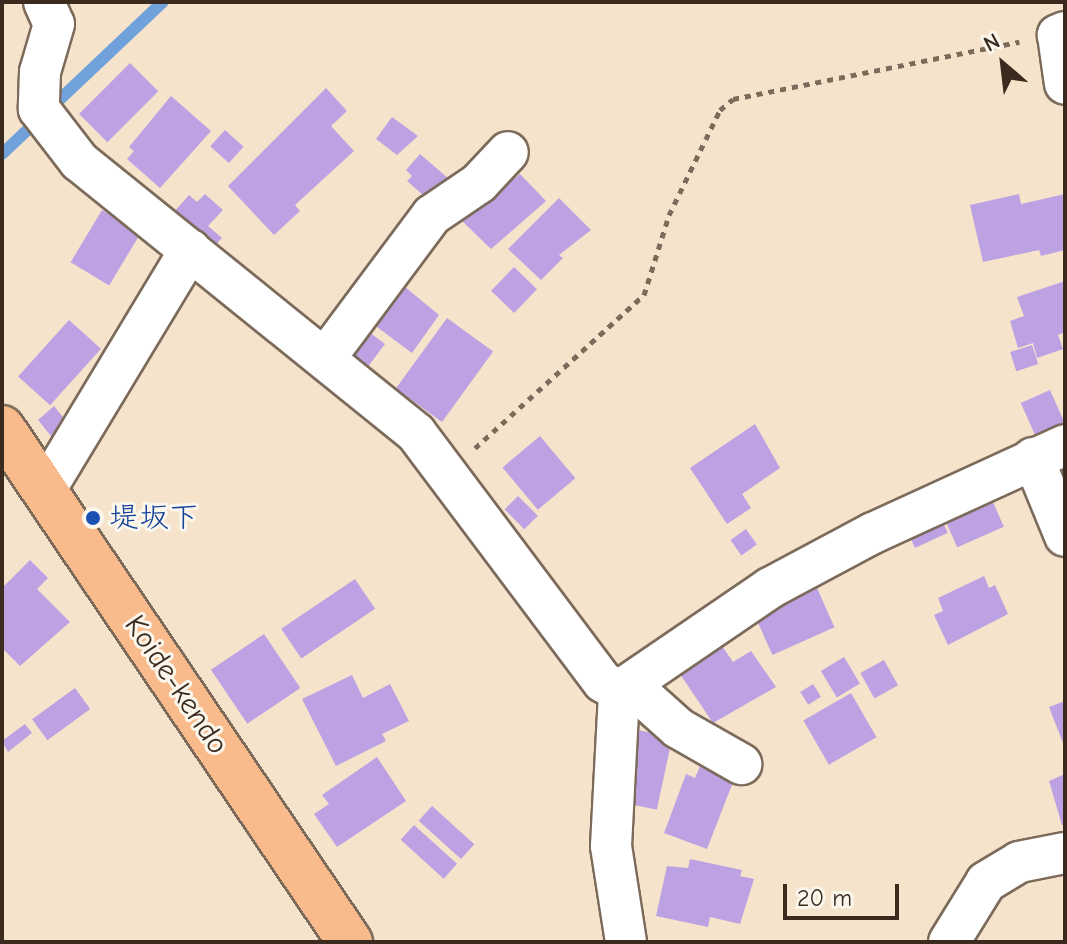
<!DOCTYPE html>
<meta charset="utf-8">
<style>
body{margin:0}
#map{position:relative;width:1067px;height:944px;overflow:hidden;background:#f6e3cc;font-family:"Comic Neue","Klee One",sans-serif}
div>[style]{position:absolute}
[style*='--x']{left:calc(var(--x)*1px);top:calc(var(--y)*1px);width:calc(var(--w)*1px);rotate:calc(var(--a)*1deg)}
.stream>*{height:12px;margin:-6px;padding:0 6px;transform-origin:6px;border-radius:6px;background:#70a1da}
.building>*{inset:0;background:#bca2e3;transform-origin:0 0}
.path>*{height:5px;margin-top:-2.5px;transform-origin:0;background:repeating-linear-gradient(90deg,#7c6b5b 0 6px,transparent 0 12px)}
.roads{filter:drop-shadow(2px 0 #7c6b5b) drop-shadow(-2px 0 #7c6b5b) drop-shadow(0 2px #7c6b5b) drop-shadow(0 -2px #7c6b5b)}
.minor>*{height:40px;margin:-20px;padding:0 20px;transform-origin:20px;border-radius:20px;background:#fff}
.major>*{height:44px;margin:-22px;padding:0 22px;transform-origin:22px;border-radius:22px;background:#fabb8c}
.dots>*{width:22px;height:22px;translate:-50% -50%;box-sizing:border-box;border:4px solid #fbf7ec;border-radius:50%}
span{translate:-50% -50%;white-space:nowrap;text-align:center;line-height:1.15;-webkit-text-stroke:6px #fbf7ec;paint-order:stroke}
.transit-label{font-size:30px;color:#164399}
.left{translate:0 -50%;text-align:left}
.street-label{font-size:30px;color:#3b2a1e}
.frame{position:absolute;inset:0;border:4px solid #3b2a1e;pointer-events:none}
.north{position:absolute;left:963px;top:24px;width:80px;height:80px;-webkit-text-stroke:6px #fbf7ec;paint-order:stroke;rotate:332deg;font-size:22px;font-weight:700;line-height:32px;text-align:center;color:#3b2a1e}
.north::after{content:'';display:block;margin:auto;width:28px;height:36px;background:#3b2a1e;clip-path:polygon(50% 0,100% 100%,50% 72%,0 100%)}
.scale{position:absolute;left:783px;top:884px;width:116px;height:36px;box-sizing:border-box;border:4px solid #3b2a1e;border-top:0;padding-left:10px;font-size:24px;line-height:28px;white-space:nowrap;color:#3b2a1e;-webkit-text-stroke:6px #fbf7ec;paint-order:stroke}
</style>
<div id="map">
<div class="stream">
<i style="--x:2;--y:154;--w:221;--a:-43.4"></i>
</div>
<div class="building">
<i style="left:130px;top:63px;width:40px;height:72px;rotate:45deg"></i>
<i style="clip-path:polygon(326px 88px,347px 111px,331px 126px,354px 151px,295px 205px,300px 211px,274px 235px,228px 186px)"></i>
<i style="clip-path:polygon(171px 96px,211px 131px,160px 188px,127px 159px,134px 151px,129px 147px)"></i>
<i style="clip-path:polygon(392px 117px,418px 136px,397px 155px,376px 139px)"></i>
<i style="left:225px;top:130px;width:25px;height:22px;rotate:42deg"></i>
<i style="clip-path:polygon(420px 154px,449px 179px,430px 201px,407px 181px,412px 176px,406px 170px)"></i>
<i style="clip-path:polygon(509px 173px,514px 179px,520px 174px,546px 201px,491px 249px,461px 220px)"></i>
<i style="clip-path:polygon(205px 194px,223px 210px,208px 226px,222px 238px,211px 250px,174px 212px,189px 195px,197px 202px)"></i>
<i style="clip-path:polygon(1019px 194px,1021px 204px,1065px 194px,1065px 250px,1041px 256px,1039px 250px,983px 262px,970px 205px)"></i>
<i style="clip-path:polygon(559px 198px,591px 230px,559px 255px,563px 258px,541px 280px,508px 249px)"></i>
<i style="left:102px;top:210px;width:45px;height:61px;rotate:31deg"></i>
<i style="left:514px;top:267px;width:32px;height:33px;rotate:44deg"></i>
<i style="clip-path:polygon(1065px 281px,1065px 332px,1058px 335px,1063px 349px,1037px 358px,1033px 343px,1018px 348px,1010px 321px,1024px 316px,1017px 297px)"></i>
<i style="clip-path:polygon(399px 282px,439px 315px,412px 353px,373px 324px)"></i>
<i style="left:447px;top:318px;width:57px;height:87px;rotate:36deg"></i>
<i style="left:69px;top:320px;width:43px;height:76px;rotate:42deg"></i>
<i style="left:369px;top:332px;width:20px;height:30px;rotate:37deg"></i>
<i style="left:1032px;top:345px;width:20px;height:23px;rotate:72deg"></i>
<i style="left:1050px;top:390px;width:35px;height:32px;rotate:66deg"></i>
<i style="clip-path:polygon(54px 406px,71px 427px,59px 446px,38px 420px)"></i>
<i style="clip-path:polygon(755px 424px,780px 468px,742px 494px,751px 508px,727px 524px,690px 468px)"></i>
<i style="left:540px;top:436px;width:55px;height:49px;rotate:50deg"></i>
<i style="left:988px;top:491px;width:39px;height:51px;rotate:66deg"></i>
<i style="left:518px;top:496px;width:28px;height:19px;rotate:45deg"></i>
<i style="left:938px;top:512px;width:23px;height:36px;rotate:65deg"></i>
<i style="left:746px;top:529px;width:19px;height:19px;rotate:55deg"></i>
<i style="clip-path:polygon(30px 560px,48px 578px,37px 589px,70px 622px,20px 666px,2px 648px,2px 588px)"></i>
<i style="clip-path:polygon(984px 576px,989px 588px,995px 585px,1008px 614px,948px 645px,934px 615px,943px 611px,938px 598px)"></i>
<i style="left:355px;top:579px;width:36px;height:89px;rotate:56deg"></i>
<i style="left:817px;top:588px;width:43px;height:68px;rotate:66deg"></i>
<i style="left:264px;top:634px;width:65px;height:64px;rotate:56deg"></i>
<i style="clip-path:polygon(722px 646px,733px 662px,751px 651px,776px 687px,713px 723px,680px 674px)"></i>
<i style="left:844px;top:657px;width:31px;height:27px;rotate:59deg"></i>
<i style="left:884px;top:660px;width:29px;height:27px;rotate:61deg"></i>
<i style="clip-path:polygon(352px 675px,363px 698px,390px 684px,409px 721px,382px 734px,386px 741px,336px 766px,302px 699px)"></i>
<i style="left:813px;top:684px;width:15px;height:15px;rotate:58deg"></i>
<i style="left:75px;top:688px;width:26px;height:53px;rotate:54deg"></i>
<i style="left:851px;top:693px;width:51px;height:55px;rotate:60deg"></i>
<i style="clip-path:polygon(1065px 701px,1065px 748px,1049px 707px)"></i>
<i style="clip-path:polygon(25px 724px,32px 733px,8px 752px,2px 741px)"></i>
<i style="left:638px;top:730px;width:35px;height:74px;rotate:12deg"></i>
<i style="clip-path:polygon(377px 757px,406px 801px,337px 847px,314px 814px,329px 804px,322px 795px)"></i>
<i style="clip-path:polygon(701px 764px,735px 777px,707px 849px,664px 833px,686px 774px,695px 778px)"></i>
<i style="clip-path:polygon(1065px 774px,1065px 824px,1062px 825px,1049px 781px)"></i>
<i style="left:432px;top:806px;width:57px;height:20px;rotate:42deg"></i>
<i style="left:414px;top:825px;width:58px;height:20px;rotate:42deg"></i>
<i style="clip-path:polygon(690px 859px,742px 870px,740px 876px,754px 879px,740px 924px,710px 917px,708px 927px,656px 916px,667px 866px,688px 868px)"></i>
</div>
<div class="path">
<i style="--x:475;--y:448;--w:228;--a:-42.2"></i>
<i style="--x:644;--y:295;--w:84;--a:-72.6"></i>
<i style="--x:669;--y:215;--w:117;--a:-64.1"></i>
<i style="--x:720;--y:110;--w:17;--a:-40"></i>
<i style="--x:733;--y:99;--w:292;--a:-11.3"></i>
</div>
<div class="roads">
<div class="minor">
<i style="--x:44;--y:2;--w:24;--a:66"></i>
<i style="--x:54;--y:24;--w:50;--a:106.3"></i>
<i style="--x:40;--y:72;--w:37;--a:92"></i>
<i style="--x:39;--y:109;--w:66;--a:52.4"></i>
<i style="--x:79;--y:161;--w:433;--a:38.9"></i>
<i style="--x:416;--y:433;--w:311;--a:53.1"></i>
<i style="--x:603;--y:682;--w:18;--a:29"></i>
<i style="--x:619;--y:691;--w:20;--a:6"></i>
<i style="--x:639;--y:693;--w:52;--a:41.9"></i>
<i style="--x:678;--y:728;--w:73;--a:29.7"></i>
<i style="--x:1065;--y:32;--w:8;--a:157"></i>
<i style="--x:1058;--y:35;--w:49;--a:81.9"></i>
<i style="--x:326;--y:357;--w:177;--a:-53.3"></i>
<i style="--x:432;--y:215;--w:57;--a:-34.2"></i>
<i style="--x:479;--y:183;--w:42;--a:-46.9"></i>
<i style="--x:1033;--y:458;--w:84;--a:67.7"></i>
<i style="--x:44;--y:492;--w:283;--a:-58.9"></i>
<i style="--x:626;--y:942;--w:97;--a:-98.9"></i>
<i style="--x:611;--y:846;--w:155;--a:-87"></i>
<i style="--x:619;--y:691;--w:183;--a:-34.3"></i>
<i style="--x:770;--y:588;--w:117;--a:-28.1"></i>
<i style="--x:873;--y:533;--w:211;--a:-24.6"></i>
<i style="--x:949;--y:942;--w:70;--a:-58.3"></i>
<i style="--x:986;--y:882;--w:39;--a:-31"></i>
<i style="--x:1019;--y:862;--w:47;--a:-11.1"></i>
</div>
<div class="major">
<i style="--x:2;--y:428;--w:621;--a:55.9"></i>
</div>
</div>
<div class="dots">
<i style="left:93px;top:518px;background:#1a4fb4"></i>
</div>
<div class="transit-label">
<span class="left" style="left:109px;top:518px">堤坂下</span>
</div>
<div class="street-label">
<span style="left:176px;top:685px;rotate:56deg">Koide-kendo</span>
</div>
<div class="frame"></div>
<div class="north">N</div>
<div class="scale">20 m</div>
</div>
